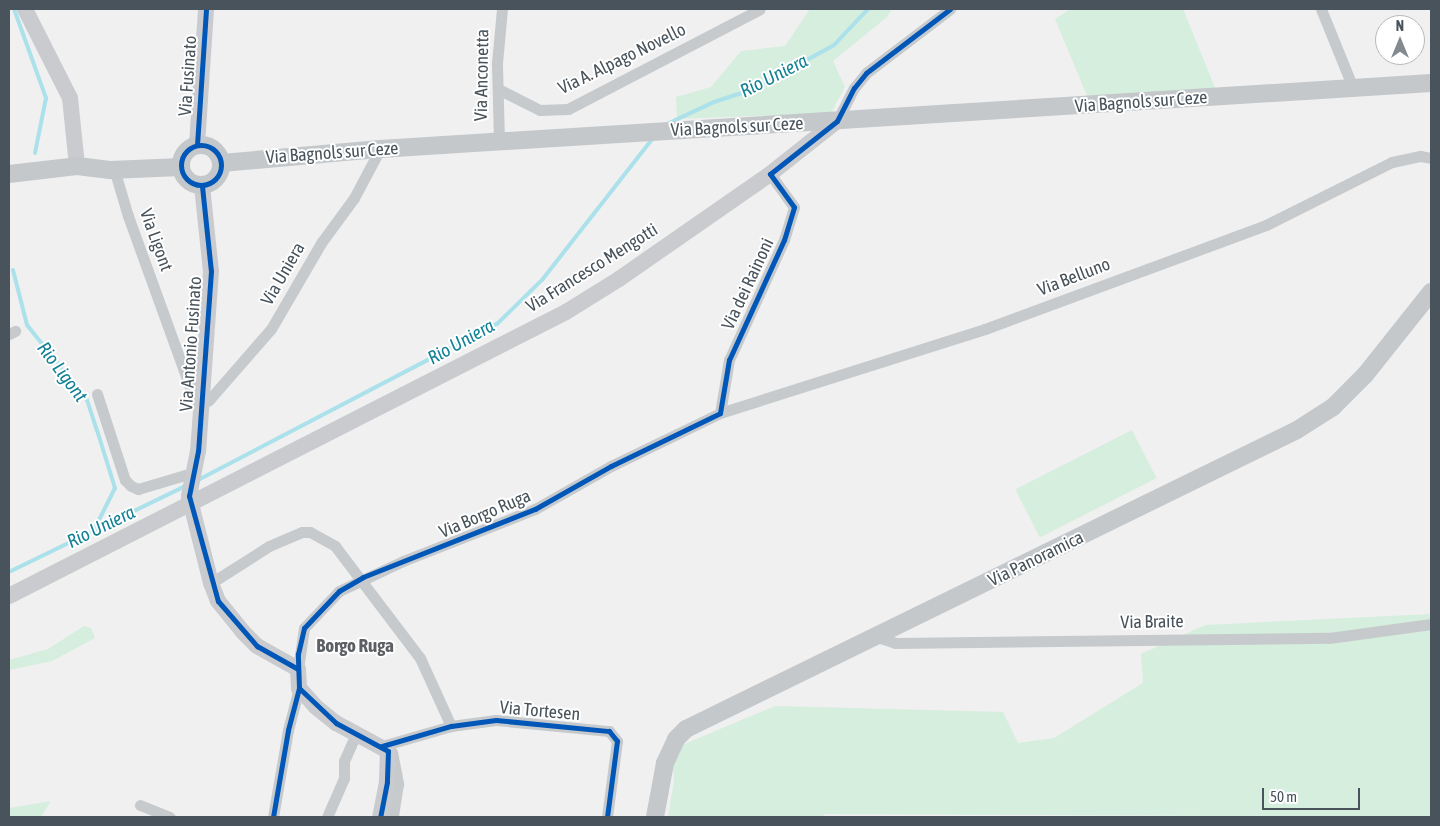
<!DOCTYPE html>
<style>
body{margin:0}
#map{position:relative;width:1440px;height:826px;overflow:hidden;background:#f0f0f0;font-family:"Asap Condensed",sans-serif}
div>[style]{position:absolute}
[style*='--x']{left:calc(var(--x)*1px);top:calc(var(--y)*1px);width:calc(var(--w)*1px);rotate:calc(var(--a)*1deg)}
.green>*{inset:0;background:#d5eedd;transform-origin:0 0}
.stream>*{height:4px;margin:-2px;padding:0 2px;transform-origin:2px;border-radius:2px;background:#abe1ea}
.street>*{height:11px;margin:-5.5px;padding:0 5.5px;transform-origin:5.5px;border-radius:5.5px;background:#c7cacc}
.secondary>*{height:16px;margin:-8px;padding:0 8px;transform-origin:8px;border-radius:8px;background:#c9cbce}
.primary>*{height:18px;margin:-9px;padding:0 9px;transform-origin:9px;border-radius:9px;background:#c5c8cb}
.primary>.ring{margin:-9px;padding:0;box-sizing:content-box;background:none;border:18px solid #c5c8cb;border-radius:50%}
.cycleway>*{height:5px;margin:-2.5px;padding:0 2.5px;transform-origin:2.5px;border-radius:2.5px;background:#0057b8}
.cycleway>.ring{margin:-2.5px;padding:0;box-sizing:content-box;background:none;border:5px solid #0057b8;border-radius:50%}
span{translate:-50% -50%;white-space:nowrap;text-align:center;line-height:1.15;-webkit-text-stroke:4px #fff;paint-order:stroke}
.street-label{font-size:18px;color:#48535b}
.water-label{font-size:19px;color:#128195;font-style:italic}
.neighbourhood-label{font-size:19px;color:#5c5f63;font-weight:700}
.frame{position:absolute;inset:0;border:10px solid #48535b;pointer-events:none}
.north{position:absolute;left:1375px;top:15px;width:50px;height:50px;box-sizing:border-box;background:#fff;border:1px solid #b6babd;border-radius:50%;rotate:0deg;font-size:14px;font-weight:700;line-height:20px;text-align:center;color:#48535b}
.north::after{content:'';display:block;margin:auto;width:18px;height:22px;background:#838a8f;clip-path:polygon(50% 0,100% 100%,50% 72%,0 100%)}
.scale{position:absolute;left:1262px;top:788px;width:98px;height:22px;box-sizing:border-box;border:2px solid #48535b;border-top:0;padding-left:6px;font-size:15px;line-height:18px;white-space:nowrap;color:#48535b;-webkit-text-stroke:4px #fff;paint-order:stroke}
</style>
<div id="map">
<div class="green">
<i style="clip-path:polygon(810px 9px,892px 9px,887px 17px,833px 61px,845px 87px,831px 113px,677px 119px,676px 97px,711px 87px,741px 51px,785px 46px)"></i>
<i style="clip-path:polygon(1071px 9px,1183px 9px,1216px 90px,1088px 98px,1055px 19px)"></i>
<i style="left:1132px;top:430px;width:54px;height:131px;rotate:63deg"></i>
<i style="clip-path:polygon(1431px 614px,1431px 817px,824px 814px,825px 817px,668px 817px,674px 781px,672px 759px,682px 745px,775px 706px,1003px 712px,1018px 743px,1054px 738px,1143px 683px,1141px 654px,1205px 625px)"></i>
<i style="clip-path:polygon(84px 626px,91px 628px,95px 638px,52px 661px,9px 670px,9px 660px,48px 649px)"></i>
<i style="clip-path:polygon(51px 801px,41px 817px,9px 817px,9px 808px)"></i>
</div>
<div class="stream">
<i style="--x:14;--y:9;--w:95;--a:70.2"></i>
<i style="--x:46;--y:98;--w:56;--a:101.3"></i>
<i style="--x:669;--y:123;--w:50;--a:-25"></i>
<i style="--x:714;--y:102;--w:42;--a:-18"></i>
<i style="--x:754;--y:89;--w:91;--a:-28.8"></i>
<i style="--x:834;--y:45;--w:50;--a:-46.6"></i>
<i style="--x:13;--y:270;--w:57;--a:75.7"></i>
<i style="--x:27;--y:325;--w:96;--a:51.3"></i>
<i style="--x:87;--y:400;--w:32;--a:72"></i>
<i style="--x:97;--y:430;--w:61;--a:72.8"></i>
<i style="--x:115;--y:488;--w:45;--a:116.6"></i>
<i style="--x:198;--y:480;--w:337;--a:-27.6"></i>
<i style="--x:497;--y:324;--w:63;--a:-44.4"></i>
<i style="--x:542;--y:280;--w:180;--a:-52"></i>
<i style="--x:9;--y:572;--w:196;--a:-26"></i>
</div>
<div class="street">
<i style="--x:1321;--y:9;--w:85;--a:67.9"></i>
<i style="--x:498;--y:89;--w:47;--a:26.6"></i>
<i style="--x:540;--y:110;--w:28;--a:-2"></i>
<i style="--x:568;--y:109;--w:216;--a:-27.5"></i>
<i style="--x:837;--y:121;--w:37;--a:-63"></i>
<i style="--x:854;--y:88;--w:19;--a:-51"></i>
<i style="--x:866;--y:73;--w:106;--a:-37.3"></i>
<i style="--x:499;--y:141;--w:78;--a:-91.5"></i>
<i style="--x:497;--y:63;--w:54;--a:-84.7"></i>
<i style="--x:114;--y:169;--w:49;--a:73.4"></i>
<i style="--x:128;--y:216;--w:191;--a:70.1"></i>
<i style="--x:193;--y:396;--w:12;--a:48"></i>
<i style="--x:201;--y:405;--w:9;--a:-32"></i>
<i style="--x:209;--y:400;--w:94;--a:-48.9"></i>
<i style="--x:271;--y:329;--w:99;--a:-59.8"></i>
<i style="--x:321;--y:243;--w:56;--a:-53.7"></i>
<i style="--x:354;--y:198;--w:55;--a:-62"></i>
<i style="--x:9;--y:334;--w:7;--a:-27"></i>
<i style="--x:97;--y:394;--w:90;--a:72"></i>
<i style="--x:125;--y:480;--w:8;--a:45"></i>
<i style="--x:131;--y:486;--w:8;--a:23"></i>
<i style="--x:138;--y:489;--w:56;--a:-16.5"></i>
<i style="--x:720;--y:413;--w:54;--a:-80.4"></i>
<i style="--x:729;--y:360;--w:132;--a:-65.4"></i>
<i style="--x:784;--y:240;--w:34;--a:-73"></i>
<i style="--x:794;--y:207;--w:41;--a:-126"></i>
<i style="--x:211;--y:583;--w:69;--a:-32.5"></i>
<i style="--x:269;--y:546;--w:36;--a:-23"></i>
<i style="--x:302;--y:532;--w:8;--a:0"></i>
<i style="--x:310;--y:532;--w:29;--a:29"></i>
<i style="--x:335;--y:546;--w:141;--a:52.8"></i>
<i style="--x:420;--y:658;--w:75;--a:65.5"></i>
<i style="--x:874;--y:636;--w:22;--a:18"></i>
<i style="--x:895;--y:643;--w:434;--a:-0.7"></i>
<i style="--x:1329;--y:638;--w:103;--a:-7.8"></i>
<i style="--x:298;--y:669;--w:41;--a:-81.7"></i>
<i style="--x:304;--y:628;--w:51;--a:-46.6"></i>
<i style="--x:339;--y:591;--w:71;--a:-25.1"></i>
<i style="--x:403;--y:561;--w:142;--a:-21.5"></i>
<i style="--x:535;--y:509;--w:87;--a:-29.5"></i>
<i style="--x:611;--y:466;--w:121;--a:-25.9"></i>
<i style="--x:720;--y:413;--w:278;--a:-17.6"></i>
<i style="--x:985;--y:329;--w:300;--a:-20.3"></i>
<i style="--x:1266;--y:225;--w:141;--a:-26.6"></i>
<i style="--x:1392;--y:162;--w:29;--a:-12"></i>
<i style="--x:1420;--y:156;--w:11;--a:10"></i>
<i style="--x:382;--y:746;--w:72;--a:-16.2"></i>
<i style="--x:451;--y:726;--w:45;--a:-7.6"></i>
<i style="--x:496;--y:720;--w:114;--a:5.6"></i>
<i style="--x:609;--y:731;--w:13;--a:51"></i>
<i style="--x:617;--y:741;--w:77;--a:97.5"></i>
<i style="--x:392;--y:752;--w:33;--a:79"></i>
<i style="--x:398;--y:784;--w:33;--a:99"></i>
<i style="--x:140;--y:805;--w:32;--a:22"></i>
<i style="--x:273;--y:817;--w:88;--a:-80.2"></i>
<i style="--x:288;--y:730;--w:43;--a:-75.3"></i>
<i style="--x:327;--y:817;--w:43;--a:-66.4"></i>
<i style="--x:344;--y:778;--w:17;--a:-90"></i>
<i style="--x:344;--y:761;--w:30;--a:-66"></i>
</div>
<div class="secondary">
<i style="--x:25;--y:9;--w:100;--a:63.2"></i>
<i style="--x:70;--y:98;--w:68;--a:84.1"></i>
<i style="--x:197;--y:145;--w:136;--a:-86.2"></i>
<i style="--x:202;--y:186;--w:85;--a:84"></i>
<i style="--x:211;--y:271;--w:180;--a:94.1"></i>
<i style="--x:198;--y:451;--w:46;--a:101.3"></i>
<i style="--x:189;--y:496;--w:90;--a:75.8"></i>
<i style="--x:211;--y:583;--w:19;--a:69"></i>
<i style="--x:218;--y:601;--w:38;--a:51"></i>
<i style="--x:242;--y:631;--w:21;--a:45"></i>
<i style="--x:257;--y:646;--w:47;--a:29.3"></i>
<i style="--x:298;--y:669;--w:19;--a:87"></i>
<i style="--x:299;--y:688;--w:25;--a:48"></i>
<i style="--x:316;--y:707;--w:26;--a:39"></i>
<i style="--x:336;--y:723;--w:59;--a:28.3"></i>
<i style="--x:388;--y:751;--w:31;--a:92"></i>
<i style="--x:387;--y:782;--w:36;--a:101"></i>
<i style="--x:9;--y:596;--w:625;--a:-27.02"></i>
<i style="--x:566;--y:312;--w:62;--a:-31.9"></i>
<i style="--x:619;--y:279;--w:184;--a:-34.8"></i>
<i style="--x:770;--y:174;--w:85;--a:-38.3"></i>
</div>
<div class="primary">
<i class="ring" style="left:181px;top:145px;width:22px;height:22px"></i>
<i style="--x:222;--y:163;--w:159;--a:-5.1"></i>
<i style="--x:380;--y:149;--w:1053;--a:-3.59"></i>
<i style="--x:9;--y:174;--w:68;--a:-6.7"></i>
<i style="--x:77;--y:166;--w:33;--a:7"></i>
<i style="--x:110;--y:170;--w:71;--a:-2.4"></i>
<i style="--x:655;--y:817;--w:55;--a:-79.5"></i>
<i style="--x:665;--y:763;--w:26;--a:-65"></i>
<i style="--x:676;--y:739;--w:14;--a:-45"></i>
<i style="--x:686;--y:729;--w:680;--a:-26.08"></i>
<i style="--x:1297;--y:430;--w:43;--a:-32.6"></i>
<i style="--x:1333;--y:407;--w:45;--a:-45"></i>
<i style="--x:1365;--y:375;--w:106;--a:-51.5"></i>
</div>
<div class="cycleway">
<i class="ring" style="left:181px;top:145px;width:35px;height:35px"></i>
<i style="--x:197;--y:145;--w:136;--a:-86.2"></i>
<i style="--x:202;--y:186;--w:85;--a:84"></i>
<i style="--x:211;--y:271;--w:180;--a:94.1"></i>
<i style="--x:198;--y:451;--w:46;--a:101.3"></i>
<i style="--x:189;--y:496;--w:109;--a:74.6"></i>
<i style="--x:218;--y:601;--w:60;--a:49.1"></i>
<i style="--x:257;--y:646;--w:47;--a:29.3"></i>
<i style="--x:299;--y:688;--w:51;--a:43.4"></i>
<i style="--x:336;--y:723;--w:59;--a:28.3"></i>
<i style="--x:388;--y:751;--w:31;--a:92"></i>
<i style="--x:387;--y:782;--w:36;--a:101"></i>
<i style="--x:382;--y:746;--w:72;--a:-16.2"></i>
<i style="--x:451;--y:726;--w:45;--a:-7.6"></i>
<i style="--x:496;--y:720;--w:114;--a:5.6"></i>
<i style="--x:609;--y:731;--w:13;--a:51"></i>
<i style="--x:617;--y:741;--w:77;--a:97.5"></i>
<i style="--x:273;--y:817;--w:88;--a:-80.2"></i>
<i style="--x:288;--y:730;--w:43;--a:-75.3"></i>
<i style="--x:299;--y:688;--w:34;--a:-92"></i>
<i style="--x:298;--y:654;--w:27;--a:-77"></i>
<i style="--x:304;--y:628;--w:51;--a:-46.6"></i>
<i style="--x:339;--y:591;--w:28;--a:-30"></i>
<i style="--x:363;--y:577;--w:185;--a:-21.6"></i>
<i style="--x:535;--y:509;--w:87;--a:-29.5"></i>
<i style="--x:611;--y:466;--w:121;--a:-25.9"></i>
<i style="--x:720;--y:413;--w:54;--a:-80.4"></i>
<i style="--x:729;--y:360;--w:132;--a:-65.4"></i>
<i style="--x:784;--y:240;--w:34;--a:-73"></i>
<i style="--x:794;--y:207;--w:41;--a:-126"></i>
<i style="--x:770;--y:174;--w:85;--a:-38.3"></i>
<i style="--x:837;--y:121;--w:37;--a:-63"></i>
<i style="--x:854;--y:88;--w:19;--a:-51"></i>
<i style="--x:866;--y:73;--w:106;--a:-37.3"></i>
</div>
<div class="street-label">
<span style="left:622px;top:59px;rotate:-26deg">Via A. Alpago Novello</span>
<span style="left:482px;top:75px;rotate:-89deg">Via Anconetta</span>
<span style="left:188px;top:76px;rotate:-86deg">Via Fusinato</span>
<span style="left:1141px;top:102px;rotate:-4deg">Via Bagnols sur Ceze</span>
<span style="left:737px;top:127px;rotate:-3deg">Via Bagnols sur Ceze</span>
<span style="left:332px;top:153px;rotate:-4deg">Via Bagnols sur Ceze</span>
<span style="left:156px;top:240px;rotate:70deg">Via Ligont</span>
<span style="left:592px;top:268px;rotate:-32deg">Via Francesco Mengotti</span>
<span style="left:283px;top:274px;rotate:-60deg">Via Uniera</span>
<span style="left:1074px;top:277px;rotate:-21deg">Via Belluno</span>
<span style="left:748px;top:284px;rotate:-65deg">Via dei Rainoni</span>
<span style="left:191px;top:344px;rotate:-86deg">Via Antonio Fusinato</span>
<span style="left:485px;top:514px;rotate:-23deg">Via Borgo Ruga</span>
<span style="left:1036px;top:559px;rotate:-26deg">Via Panoramica</span>
<span style="left:1152px;top:622px;rotate:-1deg">Via Braite</span>
<span style="left:540px;top:711px;rotate:5deg">Via Tortesen</span>
</div>
<div class="water-label">
<span style="left:774px;top:76px;rotate:-27deg">Rio Uniera</span>
<span style="left:461px;top:342px;rotate:-29deg">Rio Uniera</span>
<span style="left:62px;top:372px;rotate:53deg">Rio Ligont</span>
<span style="left:101px;top:527px;rotate:-26deg">Rio Uniera</span>
</div>
<div class="neighbourhood-label">
<span style="left:355px;top:646px">Borgo Ruga</span>
</div>
<div class="frame"></div>
<div class="north">N</div>
<div class="scale">50 m</div>
</div>
